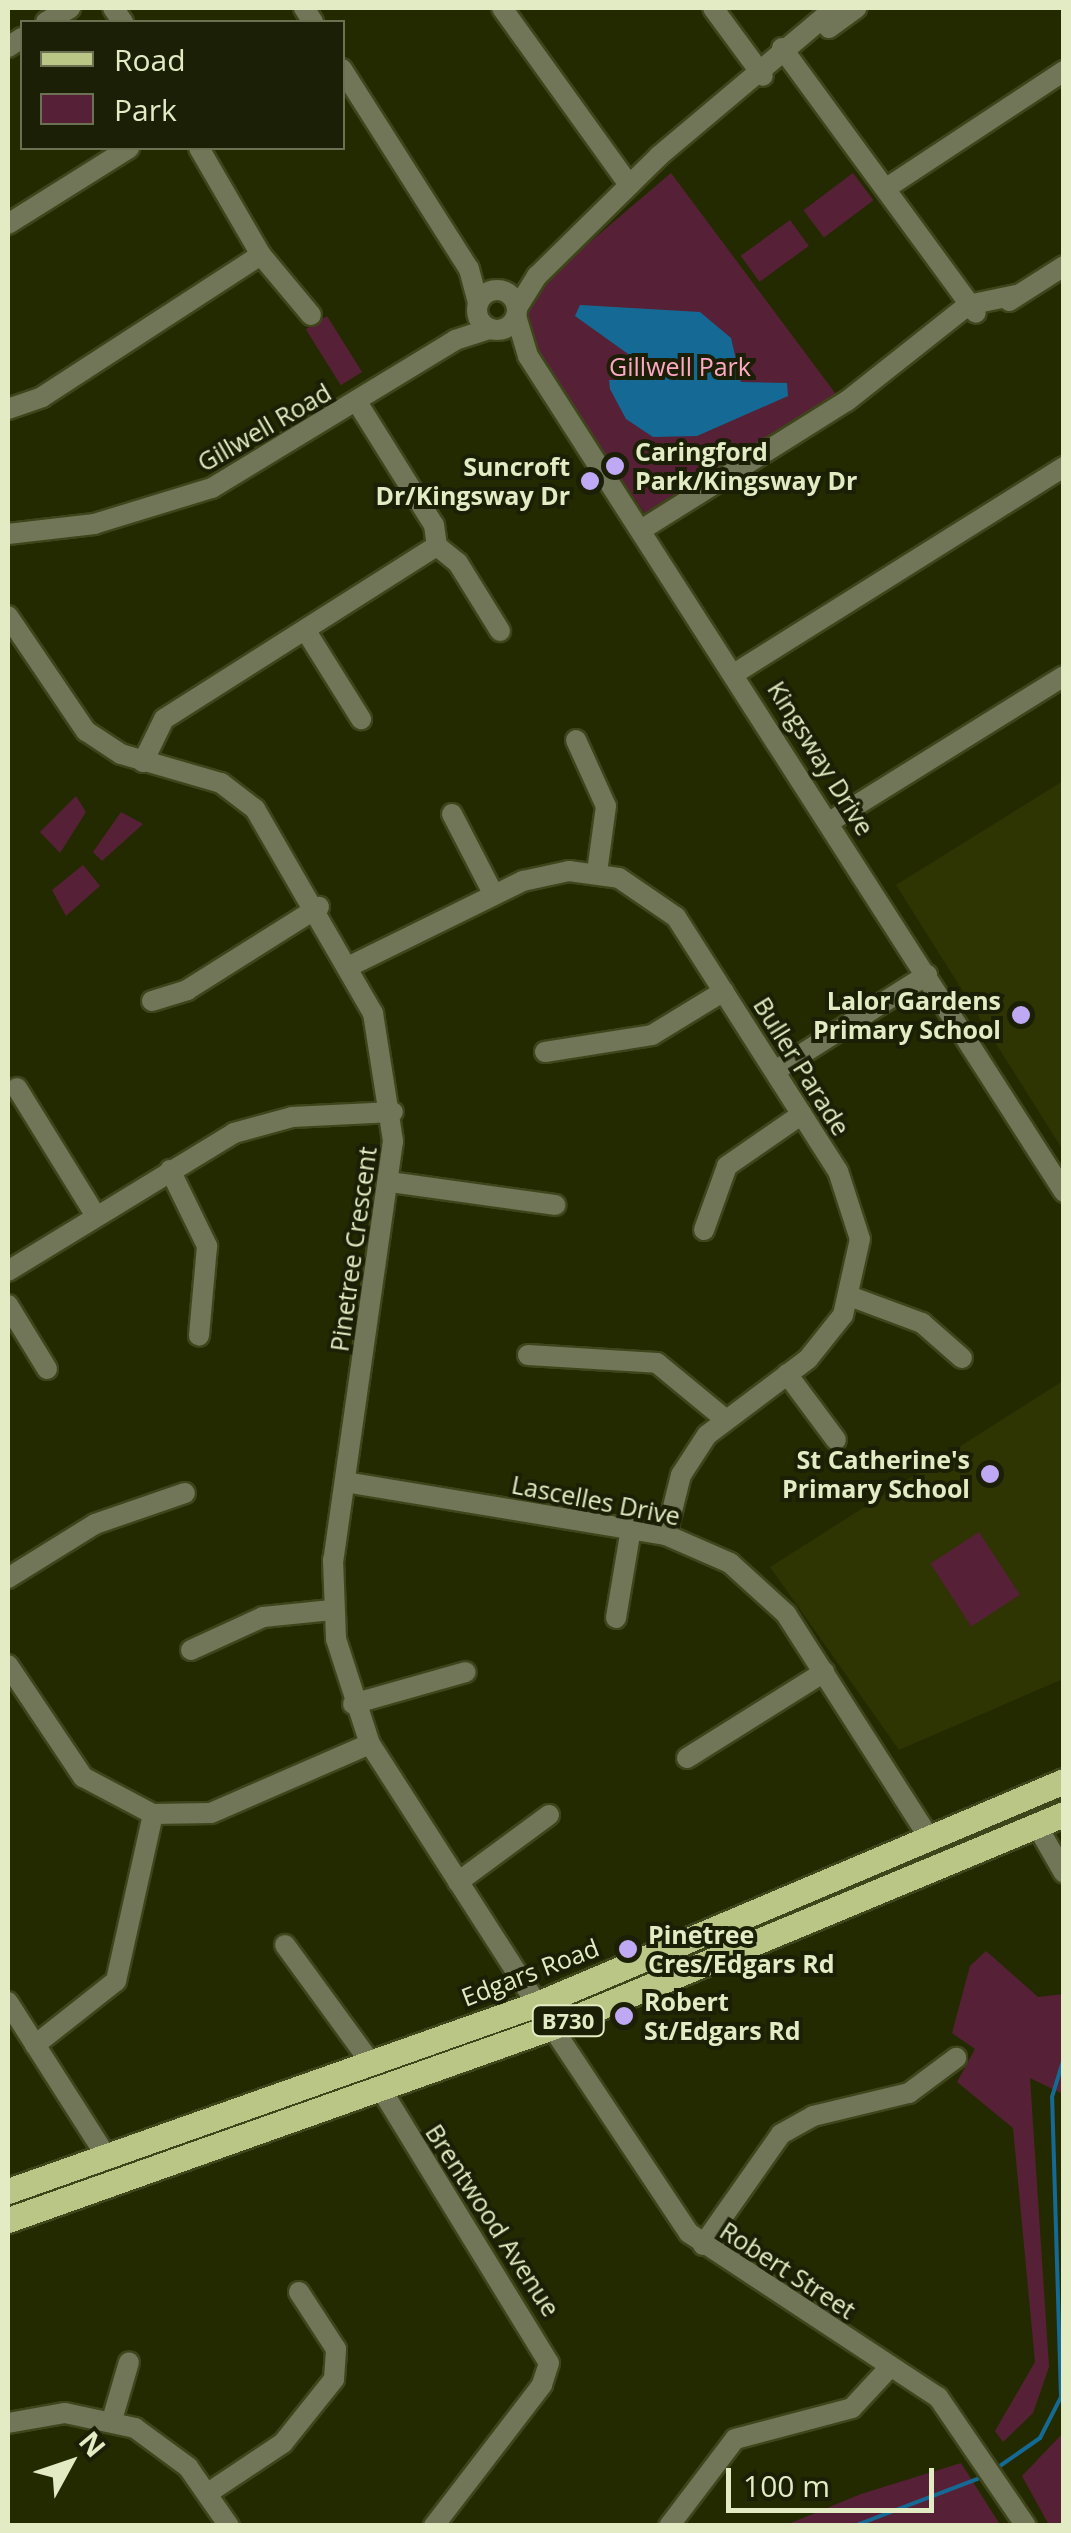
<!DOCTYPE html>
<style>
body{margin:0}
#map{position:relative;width:1071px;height:2533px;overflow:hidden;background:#242a00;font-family:"Open Sans",sans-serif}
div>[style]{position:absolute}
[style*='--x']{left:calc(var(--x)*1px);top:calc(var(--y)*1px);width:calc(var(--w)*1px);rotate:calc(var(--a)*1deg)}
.built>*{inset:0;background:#2e3402}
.green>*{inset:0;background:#562136;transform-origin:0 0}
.water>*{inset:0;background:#156a95}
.stream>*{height:4px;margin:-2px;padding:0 2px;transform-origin:2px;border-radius:2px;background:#156a95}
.roads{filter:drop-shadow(2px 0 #3f451b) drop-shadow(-2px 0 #3f451b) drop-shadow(0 2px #3f451b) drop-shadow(0 -2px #3f451b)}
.minor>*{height:20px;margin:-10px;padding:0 10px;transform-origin:10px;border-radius:10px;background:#707657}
.minor>.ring{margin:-10px;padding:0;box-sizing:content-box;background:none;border:20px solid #707657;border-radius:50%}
.major>*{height:25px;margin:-12.5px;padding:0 12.5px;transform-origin:12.5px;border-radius:12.5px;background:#b9c685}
.dots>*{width:28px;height:28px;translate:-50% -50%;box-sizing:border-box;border:5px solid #1b1f06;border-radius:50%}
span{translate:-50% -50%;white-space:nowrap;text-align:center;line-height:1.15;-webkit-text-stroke:8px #1b1f06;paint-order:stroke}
.shield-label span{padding:2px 8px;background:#1b1f06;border:2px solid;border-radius:8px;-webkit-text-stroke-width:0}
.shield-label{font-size:22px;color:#e2ebc3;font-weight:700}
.park-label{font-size:25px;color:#fda8c5}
.street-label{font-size:25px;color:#e2ebc3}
.poi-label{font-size:25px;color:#e2ebc3;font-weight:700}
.left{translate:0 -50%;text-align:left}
.right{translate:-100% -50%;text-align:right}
.frame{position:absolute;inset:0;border:10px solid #e2ebc3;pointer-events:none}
.legend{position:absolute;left:20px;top:20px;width:325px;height:130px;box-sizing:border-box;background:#1b1f06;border:2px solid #6b7152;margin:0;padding:12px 18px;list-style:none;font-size:30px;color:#e2ebc3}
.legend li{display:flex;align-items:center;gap:20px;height:50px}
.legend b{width:50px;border:2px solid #6b7152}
.north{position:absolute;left:20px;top:2413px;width:100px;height:100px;-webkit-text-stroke:8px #1b1f06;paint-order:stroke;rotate:50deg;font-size:28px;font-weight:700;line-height:40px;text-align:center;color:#e2ebc3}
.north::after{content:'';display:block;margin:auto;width:35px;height:45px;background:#e2ebc3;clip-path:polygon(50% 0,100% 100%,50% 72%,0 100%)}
.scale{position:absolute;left:726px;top:2468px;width:208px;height:45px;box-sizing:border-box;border:5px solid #e2ebc3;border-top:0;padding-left:12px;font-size:30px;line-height:35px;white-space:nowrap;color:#e2ebc3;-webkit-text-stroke:8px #1b1f06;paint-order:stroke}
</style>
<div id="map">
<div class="built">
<i style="clip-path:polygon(1063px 781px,1064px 1145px,1061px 1147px,896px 885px)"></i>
<i style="clip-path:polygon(1063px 1381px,1063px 1679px,899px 1750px,770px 1567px)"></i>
</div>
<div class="green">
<i style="clip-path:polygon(671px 173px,838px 397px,645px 514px,538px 354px,524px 317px,544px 281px)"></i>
<i style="left:853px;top:173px;width:34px;height:62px;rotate:53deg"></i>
<i style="left:790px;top:220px;width:32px;height:61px;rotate:54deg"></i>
<i style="left:327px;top:316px;width:66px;height:25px;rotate:58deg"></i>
<i style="clip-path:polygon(76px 796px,86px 812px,60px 853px,40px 832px)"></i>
<i style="clip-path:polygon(121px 812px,143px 824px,102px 861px,93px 852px)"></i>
<i style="clip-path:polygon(83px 865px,100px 886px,66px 916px,52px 890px)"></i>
<i style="left:979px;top:1532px;width:75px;height:58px;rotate:57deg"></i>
<i style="clip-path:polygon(986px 1951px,1038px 1997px,1064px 1994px,1063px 2094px,1030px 2078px,1049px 2367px,1033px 2413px,1003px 2442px,995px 2431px,1035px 2362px,1013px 2128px,957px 2082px,975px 2049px,952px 2033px,970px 1966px)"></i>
<i style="clip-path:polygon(1063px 2433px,1063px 2525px,1049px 2525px,1022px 2476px)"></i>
<i style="clip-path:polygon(961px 2463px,999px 2523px,786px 2525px,861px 2494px)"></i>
</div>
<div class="water">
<i style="clip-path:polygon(580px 305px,700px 312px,731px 338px,741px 382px,787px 383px,788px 396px,697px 436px,653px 437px,626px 419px,610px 389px,609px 380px,628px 380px,631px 356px,575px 316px)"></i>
</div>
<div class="stream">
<i style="--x:997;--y:2468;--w:52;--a:-34.9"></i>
<i style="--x:1040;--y:2438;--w:46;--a:-62.9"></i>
<i style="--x:1061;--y:2397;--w:300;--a:-91.7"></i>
<i style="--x:1052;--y:2097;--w:41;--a:-72.9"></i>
<i style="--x:854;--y:2526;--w:140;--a:-20.9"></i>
</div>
<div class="roads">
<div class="minor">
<i style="--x:113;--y:8;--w:17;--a:54"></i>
<i style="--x:304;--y:8;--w:17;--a:57"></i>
<i style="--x:502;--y:8;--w:218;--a:54.3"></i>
<i style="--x:713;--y:8;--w:84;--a:53.7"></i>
<i style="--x:46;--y:22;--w:28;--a:-30"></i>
<i style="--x:829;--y:28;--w:34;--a:-36"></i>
<i style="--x:8;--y:47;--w:17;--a:-33"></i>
<i style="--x:782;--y:48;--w:328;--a:53.8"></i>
<i style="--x:342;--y:69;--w:237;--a:57.6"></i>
<i style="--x:469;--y:269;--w:35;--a:75"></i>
<i style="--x:199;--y:148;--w:124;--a:59.9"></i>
<i style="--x:888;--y:187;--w:211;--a:-33.4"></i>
<i style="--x:8;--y:224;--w:143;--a:-32.1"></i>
<i style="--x:261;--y:255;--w:78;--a:50.2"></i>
<i class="ring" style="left:477px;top:290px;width:20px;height:20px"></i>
<i style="--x:1009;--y:301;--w:65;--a:-32.5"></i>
<i style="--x:517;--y:308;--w:38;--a:-58"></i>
<i style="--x:537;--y:276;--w:171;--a:-44.5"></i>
<i style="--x:659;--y:156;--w:230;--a:-40.1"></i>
<i style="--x:516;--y:316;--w:42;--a:73.3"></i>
<i style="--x:528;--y:356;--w:993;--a:57.33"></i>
<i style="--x:357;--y:402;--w:145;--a:58"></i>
<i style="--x:434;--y:525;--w:21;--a:82"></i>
<i style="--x:437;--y:546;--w:27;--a:39"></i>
<i style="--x:458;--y:563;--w:80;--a:58.3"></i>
<i style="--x:8;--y:409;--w:36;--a:-19"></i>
<i style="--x:42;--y:397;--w:261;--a:-33"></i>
<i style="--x:641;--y:530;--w:243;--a:-32.1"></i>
<i style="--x:847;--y:401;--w:154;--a:-38.4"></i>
<i style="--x:968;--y:305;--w:49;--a:-11.8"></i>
<i style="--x:8;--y:534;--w:87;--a:-6.6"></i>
<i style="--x:94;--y:524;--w:123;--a:-17"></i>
<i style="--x:212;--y:488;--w:285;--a:-31.3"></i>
<i style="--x:455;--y:340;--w:36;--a:-18"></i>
<i style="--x:8;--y:616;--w:139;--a:55.9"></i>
<i style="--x:86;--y:731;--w:42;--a:33.3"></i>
<i style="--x:121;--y:754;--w:104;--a:16.2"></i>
<i style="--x:221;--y:783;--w:43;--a:37.4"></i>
<i style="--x:255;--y:809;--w:236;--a:60"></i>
<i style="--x:373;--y:1013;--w:130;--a:81.1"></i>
<i style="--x:393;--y:1141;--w:423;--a:98.1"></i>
<i style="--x:333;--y:1560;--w:79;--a:87.8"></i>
<i style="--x:336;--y:1639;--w:110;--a:72.1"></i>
<i style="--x:370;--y:1744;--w:309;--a:57.3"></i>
<i style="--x:306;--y:631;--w:104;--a:58"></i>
<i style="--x:737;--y:672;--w:386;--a:-32.1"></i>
<i style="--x:576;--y:740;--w:72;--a:65.6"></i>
<i style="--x:606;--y:806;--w:68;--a:97.7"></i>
<i style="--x:143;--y:762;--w:48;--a:-64"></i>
<i style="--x:164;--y:719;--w:323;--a:-32.4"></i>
<i style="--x:452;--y:814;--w:91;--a:62.6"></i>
<i style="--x:831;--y:821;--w:274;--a:-31.9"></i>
<i style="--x:352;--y:965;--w:191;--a:-26.2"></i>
<i style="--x:523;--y:881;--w:47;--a:-12.3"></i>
<i style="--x:569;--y:871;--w:50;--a:8"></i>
<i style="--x:619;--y:878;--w:69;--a:34.4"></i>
<i style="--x:676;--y:917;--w:301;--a:57.5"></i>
<i style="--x:838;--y:1171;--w:71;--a:72.1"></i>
<i style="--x:860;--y:1239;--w:78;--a:102.6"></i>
<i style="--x:843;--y:1315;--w:56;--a:128.5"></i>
<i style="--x:808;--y:1359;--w:126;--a:143"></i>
<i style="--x:707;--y:1435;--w:48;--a:123"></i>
<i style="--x:681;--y:1475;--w:62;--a:104"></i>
<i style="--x:152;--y:1001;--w:37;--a:-17"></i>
<i style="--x:187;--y:990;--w:156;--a:-32.2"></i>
<i style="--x:545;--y:1052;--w:108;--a:-9"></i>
<i style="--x:652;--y:1035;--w:84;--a:-31.4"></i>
<i style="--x:775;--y:1071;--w:180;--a:-32.3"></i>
<i style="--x:17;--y:1088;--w:150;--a:58.3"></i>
<i style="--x:170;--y:1170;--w:85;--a:64"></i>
<i style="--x:207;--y:1246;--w:90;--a:95.1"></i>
<i style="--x:390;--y:1182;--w:167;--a:7.9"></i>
<i style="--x:704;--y:1230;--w:68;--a:-70.2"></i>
<i style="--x:727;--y:1166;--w:91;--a:-34.7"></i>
<i style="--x:8;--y:1271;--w:265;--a:-31.4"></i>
<i style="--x:234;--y:1133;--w:60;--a:-15.4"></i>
<i style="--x:292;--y:1117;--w:101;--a:-2.8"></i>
<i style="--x:852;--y:1297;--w:75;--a:20.4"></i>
<i style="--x:922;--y:1323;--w:53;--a:41.2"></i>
<i style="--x:8;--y:1305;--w:75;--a:58.6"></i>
<i style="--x:528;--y:1355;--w:129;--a:3.5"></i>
<i style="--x:657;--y:1363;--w:88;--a:39.5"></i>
<i style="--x:787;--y:1374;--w:82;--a:53.4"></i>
<i style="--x:345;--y:1482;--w:325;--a:9.4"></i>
<i style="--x:666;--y:1535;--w:70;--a:23.6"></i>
<i style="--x:730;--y:1563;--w:76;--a:42.3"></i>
<i style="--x:786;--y:1614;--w:269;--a:57.4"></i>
<i style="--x:8;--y:1578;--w:102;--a:-31.8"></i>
<i style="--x:95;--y:1524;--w:95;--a:-19"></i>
<i style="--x:616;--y:1618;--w:91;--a:-80.5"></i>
<i style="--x:191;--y:1650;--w:79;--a:-24.6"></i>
<i style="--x:263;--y:1617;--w:69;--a:-5.8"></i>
<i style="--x:8;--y:1665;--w:135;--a:56.2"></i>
<i style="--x:83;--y:1777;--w:79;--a:27.9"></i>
<i style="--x:153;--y:1814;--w:58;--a:-1"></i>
<i style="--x:211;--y:1813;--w:173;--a:-23.5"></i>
<i style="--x:353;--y:1704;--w:117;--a:-15.8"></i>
<i style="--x:687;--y:1758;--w:162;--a:-32.1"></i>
<i style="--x:1037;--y:1826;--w:54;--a:60.1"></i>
<i style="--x:458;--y:1882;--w:113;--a:-36.4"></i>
<i style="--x:285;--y:1945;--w:146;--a:53.9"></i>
<i style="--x:8;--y:2002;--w:183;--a:57.5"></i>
<i style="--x:552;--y:2027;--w:247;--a:56.4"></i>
<i style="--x:689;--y:2233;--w:298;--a:33.4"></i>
<i style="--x:938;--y:2397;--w:156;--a:55.7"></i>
<i style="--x:35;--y:2045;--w:103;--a:-38.3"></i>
<i style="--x:116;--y:1981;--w:171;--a:-77.5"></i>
<i style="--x:381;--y:2089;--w:321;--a:58.5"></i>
<i style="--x:549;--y:2363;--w:23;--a:108"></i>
<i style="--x:542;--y:2385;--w:178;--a:127.5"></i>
<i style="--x:703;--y:2245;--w:136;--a:-54.9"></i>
<i style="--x:781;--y:2134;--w:37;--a:-29"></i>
<i style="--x:813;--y:2116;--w:99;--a:-13.5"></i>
<i style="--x:909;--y:2093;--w:59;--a:-36.7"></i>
<i style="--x:112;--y:2420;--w:60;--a:-73.7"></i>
<i style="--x:8;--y:2423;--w:58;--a:-10"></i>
<i style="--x:65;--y:2413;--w:72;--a:12.1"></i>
<i style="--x:135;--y:2428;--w:66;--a:36.3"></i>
<i style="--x:188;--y:2467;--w:72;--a:55.2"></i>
<i style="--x:208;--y:2493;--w:90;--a:-33.7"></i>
<i style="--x:283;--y:2443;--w:82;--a:-51.4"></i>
<i style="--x:334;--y:2379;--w:30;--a:-86"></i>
<i style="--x:336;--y:2349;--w:68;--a:-123"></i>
<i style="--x:669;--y:2526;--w:109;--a:-52.8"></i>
<i style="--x:735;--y:2439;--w:121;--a:-14.8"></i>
<i style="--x:852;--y:2408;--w:56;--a:-47.2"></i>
</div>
<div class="major">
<i style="--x:8;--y:2191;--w:561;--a:-19.47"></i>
<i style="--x:537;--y:2004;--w:572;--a:-22.94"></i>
<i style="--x:8;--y:2220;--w:577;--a:-19.53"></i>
<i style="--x:552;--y:2027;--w:555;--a:-22.59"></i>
</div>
</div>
<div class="dots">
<i style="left:615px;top:466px;background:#bfa9f4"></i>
<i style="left:590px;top:481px;background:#bfa9f4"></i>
<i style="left:1021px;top:1015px;background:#bfa9f4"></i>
<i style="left:990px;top:1474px;background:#bfa9f4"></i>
<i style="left:628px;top:1949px;background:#bfa9f4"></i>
<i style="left:624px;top:2016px;background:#bfa9f4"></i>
</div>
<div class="shield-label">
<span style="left:568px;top:2021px">B730</span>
</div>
<div class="park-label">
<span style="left:680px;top:366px">Gillwell Park</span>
</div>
<div class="street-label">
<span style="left:264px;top:427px;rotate:-30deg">Gillwell Road</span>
<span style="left:821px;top:758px;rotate:58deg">Kingsway Drive</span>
<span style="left:802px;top:1066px;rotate:58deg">Buller Parade</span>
<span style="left:353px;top:1249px;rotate:-82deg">Pinetree Crescent</span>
<span style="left:596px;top:1500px;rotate:11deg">Lascelles Drive</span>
<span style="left:530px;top:1972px;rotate:-21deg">Edgars Road</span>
<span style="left:493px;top:2220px;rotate:57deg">Brentwood Avenue</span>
<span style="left:788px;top:2270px;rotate:33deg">Robert Street</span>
</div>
<div class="poi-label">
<span class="left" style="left:635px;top:466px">Caringford<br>Park/Kingsway Dr</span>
<span class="right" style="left:570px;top:481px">Suncroft<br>Dr/Kingsway Dr</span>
<span class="right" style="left:1001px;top:1015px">Lalor Gardens<br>Primary School</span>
<span class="right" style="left:970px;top:1474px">St Catherine's<br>Primary School</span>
<span class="left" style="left:648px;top:1949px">Pinetree<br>Cres/Edgars Rd</span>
<span class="left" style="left:644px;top:2016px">Robert<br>St/Edgars Rd</span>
</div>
<div class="frame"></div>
<ul class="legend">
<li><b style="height:12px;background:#b9c685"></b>Road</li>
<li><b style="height:28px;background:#562136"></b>Park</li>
</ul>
<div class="north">N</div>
<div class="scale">100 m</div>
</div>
